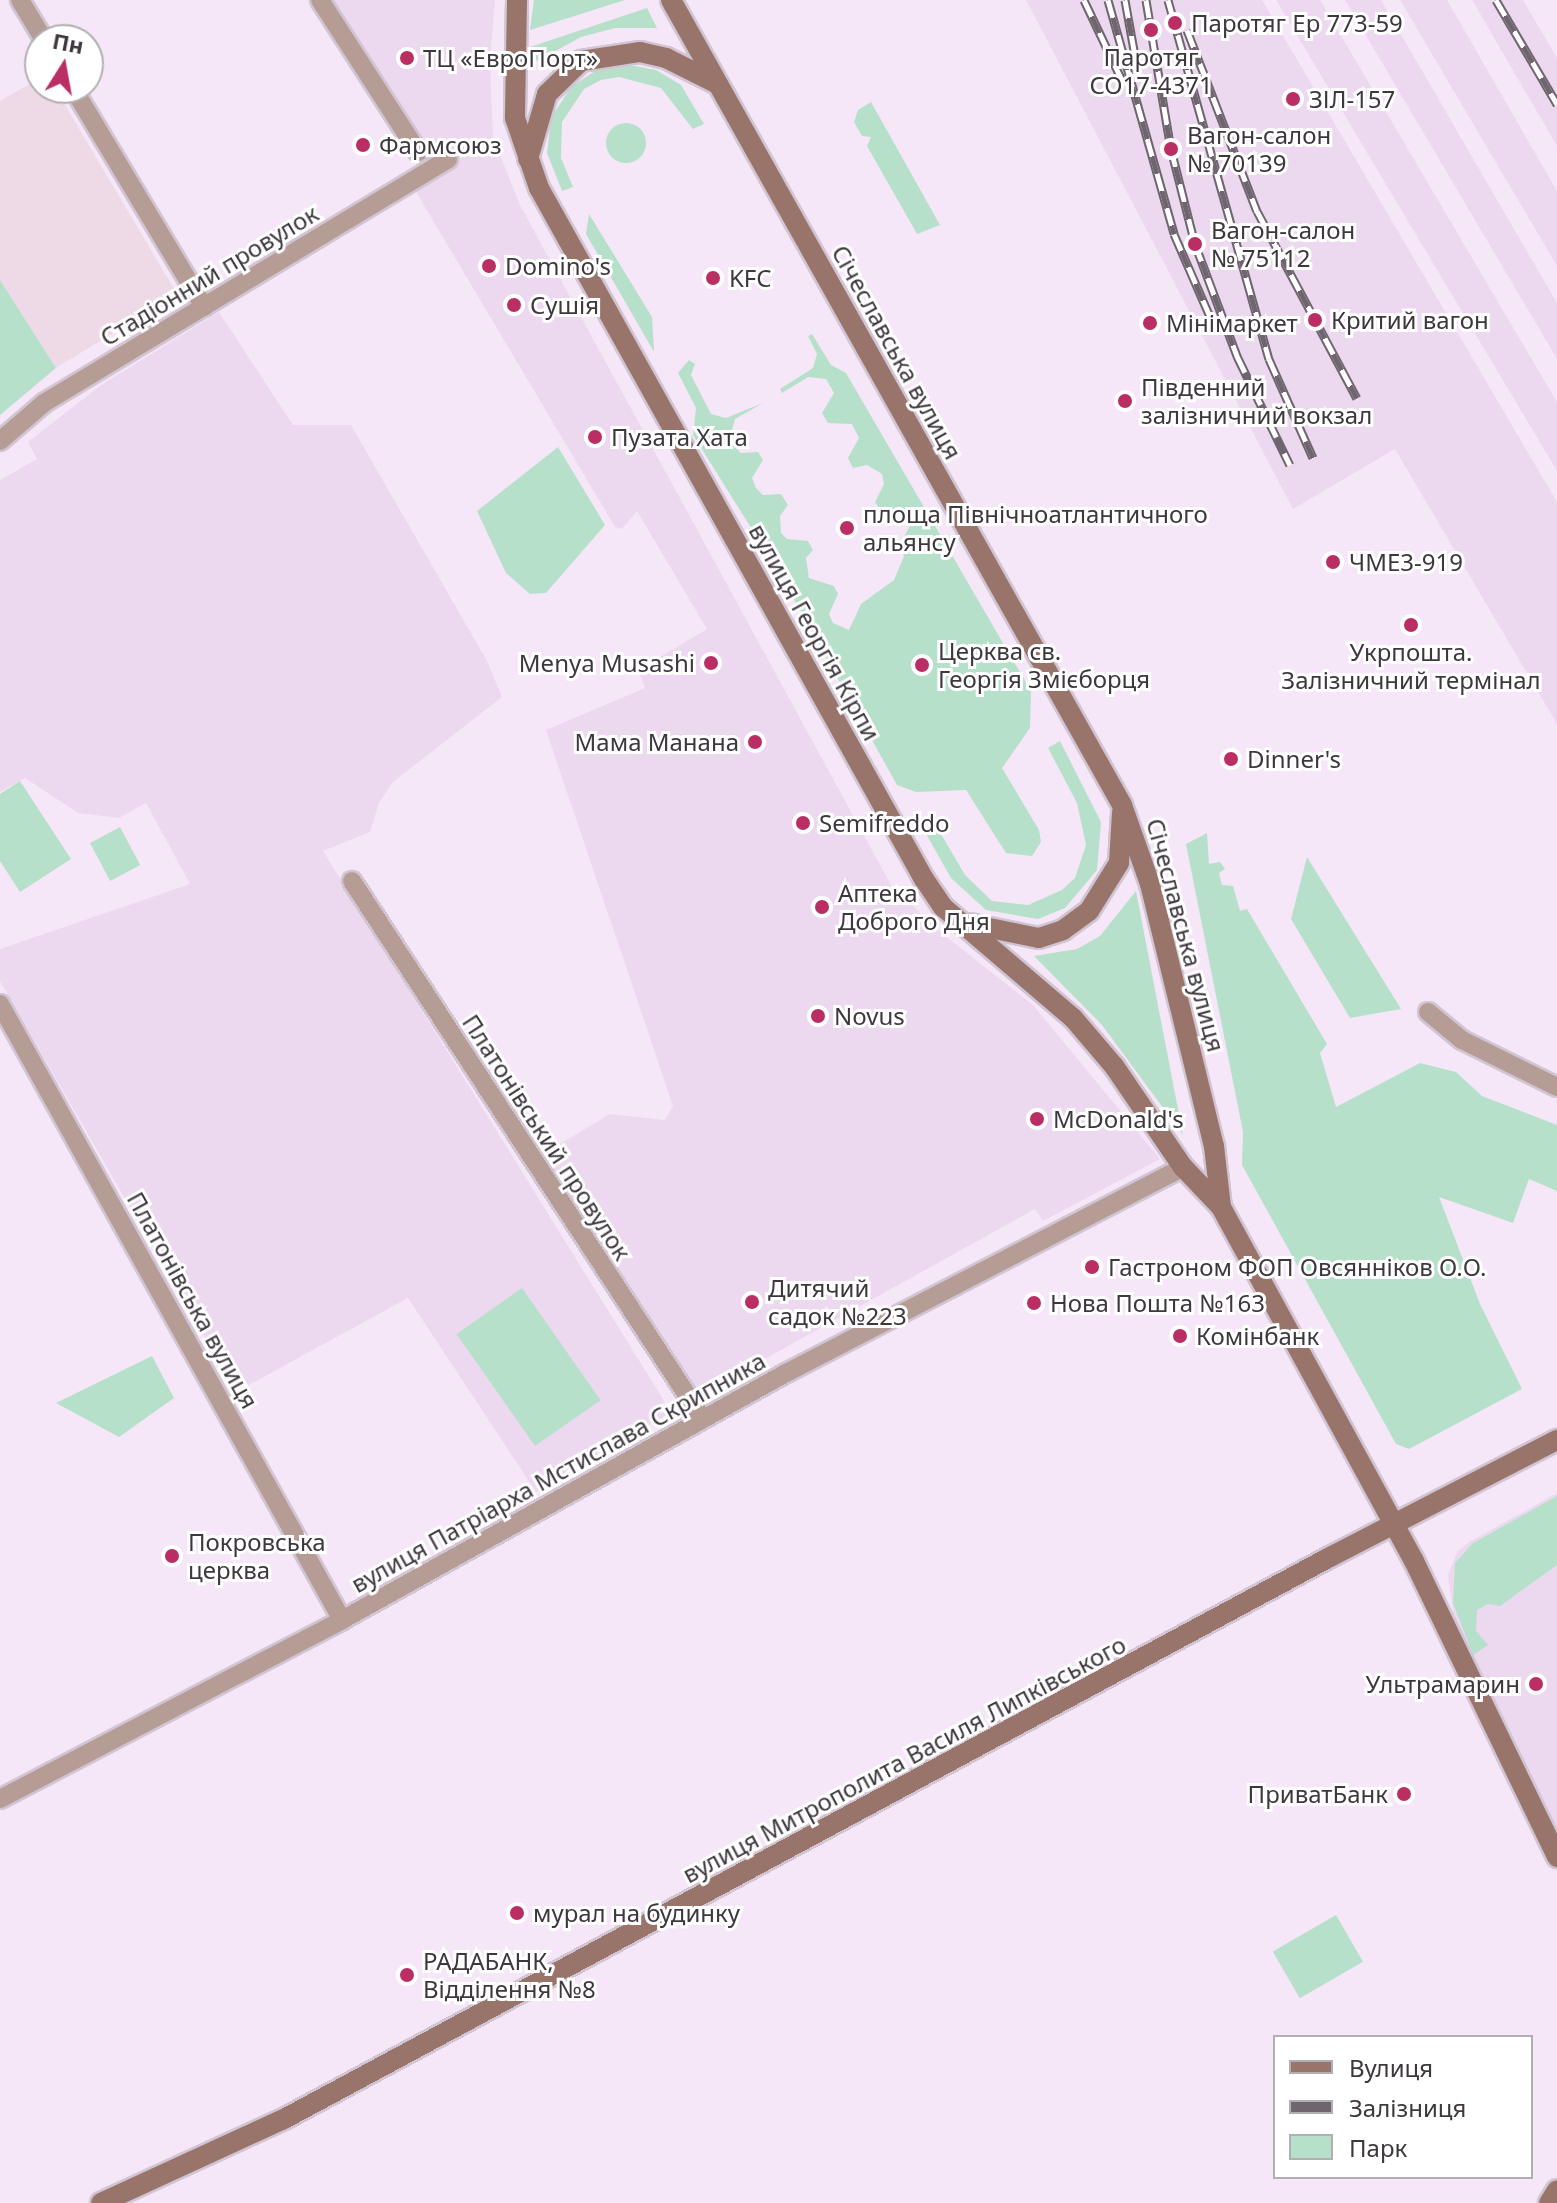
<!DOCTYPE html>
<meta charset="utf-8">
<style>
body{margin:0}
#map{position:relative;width:1557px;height:2203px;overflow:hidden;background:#f6e7f8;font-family:"Noto Sans",sans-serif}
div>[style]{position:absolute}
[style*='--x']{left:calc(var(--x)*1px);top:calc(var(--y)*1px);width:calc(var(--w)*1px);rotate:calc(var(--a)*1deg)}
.built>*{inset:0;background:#ecd9ef}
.industrial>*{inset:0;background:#eed9e6}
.green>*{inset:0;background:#b6e0ca;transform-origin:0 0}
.round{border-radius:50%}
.roads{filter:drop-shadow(2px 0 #d1c4d3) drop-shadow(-2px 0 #d1c4d3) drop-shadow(0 2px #d1c4d3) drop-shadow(0 -2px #d1c4d3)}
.street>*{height:18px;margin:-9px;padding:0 9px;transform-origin:9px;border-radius:9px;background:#b59c95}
.secondary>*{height:20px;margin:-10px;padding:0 10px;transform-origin:10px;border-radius:10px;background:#99746b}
.rail>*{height:9px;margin-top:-4.5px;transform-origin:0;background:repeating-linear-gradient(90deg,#fff 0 18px,#6e656e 0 36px);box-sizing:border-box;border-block:2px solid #6e656e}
.dots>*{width:22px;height:22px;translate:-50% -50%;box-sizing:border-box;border:4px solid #fff;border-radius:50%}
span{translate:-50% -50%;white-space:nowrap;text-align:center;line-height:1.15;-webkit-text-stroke:6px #fff;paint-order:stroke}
.poi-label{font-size:24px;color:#3e383e}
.left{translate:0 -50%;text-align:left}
.right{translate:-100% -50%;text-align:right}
.street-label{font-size:24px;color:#3e383e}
.legend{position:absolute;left:1273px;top:2035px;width:260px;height:144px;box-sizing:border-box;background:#fff;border:2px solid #b2afb2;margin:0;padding:10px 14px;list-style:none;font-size:24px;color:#3e383e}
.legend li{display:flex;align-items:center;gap:16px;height:40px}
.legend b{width:40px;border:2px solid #b2afb2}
.north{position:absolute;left:24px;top:24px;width:80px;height:80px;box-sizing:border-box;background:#fff;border:2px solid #b2afb2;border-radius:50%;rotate:11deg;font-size:22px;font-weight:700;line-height:32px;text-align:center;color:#3e383e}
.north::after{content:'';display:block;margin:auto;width:28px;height:36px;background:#ba2e64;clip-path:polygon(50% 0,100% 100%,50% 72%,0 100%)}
</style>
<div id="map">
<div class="built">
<i style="clip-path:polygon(328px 0,495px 0,490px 63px,493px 137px,520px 205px,891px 885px,943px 934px,1033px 1005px,1160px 1159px,1043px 1221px,1035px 1209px,698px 1396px,543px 1154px,610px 1114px,665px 1120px,673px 1106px,546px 730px,645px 688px,638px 670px,707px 629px,637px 511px,622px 529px,615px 527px,416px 192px,425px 150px)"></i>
<i style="clip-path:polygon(1026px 0,1262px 0,1557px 502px,1557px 724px,1395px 449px,1293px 509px)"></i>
<i style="clip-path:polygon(1276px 0,1320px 0,1557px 402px,1557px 471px)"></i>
<i style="clip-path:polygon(1345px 0,1381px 0,1557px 303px,1557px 359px)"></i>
<i style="clip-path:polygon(1400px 0,1447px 0,1557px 191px,1557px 266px)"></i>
<i style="clip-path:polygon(1472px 0,1523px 0,1557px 58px,1557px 146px)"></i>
<i style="clip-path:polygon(219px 312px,293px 425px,351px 425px,487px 661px,502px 697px,393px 782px,379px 803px,370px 832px,323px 851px,671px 1412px,536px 1492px,408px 1298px,236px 1392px,0 981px,0 949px,190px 884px,146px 803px,119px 818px,78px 813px,25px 778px,0 792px,0 480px,37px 459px,28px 442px,101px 385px)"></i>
<i style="clip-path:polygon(1557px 1493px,1557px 1840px,1473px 1661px,1453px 1612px,1448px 1575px,1457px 1552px,1469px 1542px)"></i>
</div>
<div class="industrial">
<i style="clip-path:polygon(40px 78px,40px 88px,55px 88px,177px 294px,56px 368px,0 280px,0 101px)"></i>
</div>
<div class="green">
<i style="clip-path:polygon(534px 0,625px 0,530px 30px)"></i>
<i style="clip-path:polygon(647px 8px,657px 28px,615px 28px,581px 37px,537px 61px,530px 47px)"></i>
<i style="clip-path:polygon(630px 65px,656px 70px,681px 85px,704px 124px,693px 129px,661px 88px,619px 77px,601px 80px,584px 89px,562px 122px,561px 158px,573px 187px,562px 191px,547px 153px,551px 118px,571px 87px,595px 71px)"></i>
<i style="clip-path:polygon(871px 102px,940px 225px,917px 234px,867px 146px,871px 137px,862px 136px,854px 122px,858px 110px)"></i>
<i class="round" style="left:606px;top:123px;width:40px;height:40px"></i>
<i style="clip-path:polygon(589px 214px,652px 317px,654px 352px,586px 234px)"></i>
<i style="clip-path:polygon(0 280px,56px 368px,0 415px)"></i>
<i style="clip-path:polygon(812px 334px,831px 365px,846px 373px,1031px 691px,1030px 728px,1002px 768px,1039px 830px,1041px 842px,1032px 856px,1006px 853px,966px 790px,916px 792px,897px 785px,778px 571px,693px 435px,696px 408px,678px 373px,689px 360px,695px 364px,691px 375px,711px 414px,726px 418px,763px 403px,735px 419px,729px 441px,741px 453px,758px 452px,763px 460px,752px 478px,756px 488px,763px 495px,781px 494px,788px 505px,780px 516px,781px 533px,787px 539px,808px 541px,813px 550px,806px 558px,809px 578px,834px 586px,838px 594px,829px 614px,833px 623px,849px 630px,861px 604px,894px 580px,904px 556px,899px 546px,910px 526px,902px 513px,881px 511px,875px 502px,884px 484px,882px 474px,867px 465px,853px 468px,848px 458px,859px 438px,852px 424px,828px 423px,822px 413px,834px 393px,826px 379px,808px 377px,782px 393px,780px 389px,813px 368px,817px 354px,808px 336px)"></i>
<i style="clip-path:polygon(558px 447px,605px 525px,546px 593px,530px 594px,506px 573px,477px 511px)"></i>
<i style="clip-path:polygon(1060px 741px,1101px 822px,1097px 870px,1065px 908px,1038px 919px,986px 910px,951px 878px,925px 832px,937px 827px,965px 875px,992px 901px,1028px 905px,1062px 890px,1075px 878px,1086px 845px,1077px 803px,1048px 748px)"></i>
<i style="clip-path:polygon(20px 781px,71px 859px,20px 892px,0 861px,0 794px)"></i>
<i style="left:120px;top:827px;width:43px;height:34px;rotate:62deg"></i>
<i style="clip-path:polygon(1207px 833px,1209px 864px,1220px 862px,1225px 869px,1219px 873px,1222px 885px,1233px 886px,1240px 911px,1247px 909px,1327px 1044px,1320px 1053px,1336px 1107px,1420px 1063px,1456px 1072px,1482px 1096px,1557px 1125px,1557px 1191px,1529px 1179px,1513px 1223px,1439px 1197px,1480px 1304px,1522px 1389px,1409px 1449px,1396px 1444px,1242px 1165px,1243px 1132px,1186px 844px)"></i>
<i style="clip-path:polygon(1307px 857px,1401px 1009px,1350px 1018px,1291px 919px)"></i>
<i style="clip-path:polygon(1136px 891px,1183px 1135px,1102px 1025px,1034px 956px,1077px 949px,1100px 936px)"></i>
<i style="left:522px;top:1288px;width:137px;height:80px;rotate:55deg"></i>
<i style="clip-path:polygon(152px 1356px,174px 1398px,119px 1437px,56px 1403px)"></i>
<i style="clip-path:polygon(1557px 1496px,1557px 1565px,1500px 1606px,1488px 1604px,1477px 1610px,1476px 1631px,1488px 1645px,1473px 1655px,1453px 1603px,1455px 1563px,1473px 1543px)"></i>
<i style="left:1336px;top:1915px;width:54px;height:73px;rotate:60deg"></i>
</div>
<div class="roads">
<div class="street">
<i style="--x:20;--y:0;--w:47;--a:59"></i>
<i style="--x:320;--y:0;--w:181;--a:57.2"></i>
<i style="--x:73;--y:88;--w:255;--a:59.1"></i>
<i style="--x:0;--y:441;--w:58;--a:-40.8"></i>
<i style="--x:44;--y:403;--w:472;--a:-31.1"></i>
<i style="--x:352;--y:881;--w:641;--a:56.9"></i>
<i style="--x:0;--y:1004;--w:705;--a:60.96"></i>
<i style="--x:1428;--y:1012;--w:44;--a:39.5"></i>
<i style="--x:1462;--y:1040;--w:106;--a:26.3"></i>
<i style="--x:0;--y:1799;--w:386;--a:-27.6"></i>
<i style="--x:342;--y:1620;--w:508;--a:-29.09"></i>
<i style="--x:786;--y:1373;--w:447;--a:-27.4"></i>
</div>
<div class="secondary">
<i style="--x:517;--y:0;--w:118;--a:91"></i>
<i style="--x:515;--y:118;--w:74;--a:71.1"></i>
<i style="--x:539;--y:188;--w:791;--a:60.88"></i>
<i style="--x:924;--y:879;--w:34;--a:56"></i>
<i style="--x:943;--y:907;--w:171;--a:40.5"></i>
<i style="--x:1073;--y:1018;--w:63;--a:49.5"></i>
<i style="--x:1114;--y:1066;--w:122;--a:55.7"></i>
<i style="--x:1183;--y:1167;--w:55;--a:46.5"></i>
<i style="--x:671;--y:0;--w:923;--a:60.74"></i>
<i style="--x:1122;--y:805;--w:84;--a:70.5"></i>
<i style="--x:1150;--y:884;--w:270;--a:76.3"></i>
<i style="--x:1214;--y:1146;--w:61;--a:83.5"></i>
<i style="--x:1221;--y:1207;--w:403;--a:61.4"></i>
<i style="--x:1414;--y:1561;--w:329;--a:64.2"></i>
<i style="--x:528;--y:159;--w:68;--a:-73.7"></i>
<i style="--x:547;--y:94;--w:47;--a:-44.1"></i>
<i style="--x:581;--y:61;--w:60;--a:-8.7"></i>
<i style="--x:640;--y:52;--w:27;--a:13"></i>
<i style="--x:666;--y:58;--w:58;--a:26.6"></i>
<i style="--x:970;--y:924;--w:70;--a:11.5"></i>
<i style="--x:1039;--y:938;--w:25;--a:-18"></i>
<i style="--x:1063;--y:930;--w:32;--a:-36"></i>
<i style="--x:1089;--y:911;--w:57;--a:-58"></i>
<i style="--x:1119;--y:863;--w:50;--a:-86.6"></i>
<i style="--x:101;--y:2203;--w:201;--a:-24.7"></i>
<i style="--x:284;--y:2119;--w:1185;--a:-28.25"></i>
<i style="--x:1328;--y:1558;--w:258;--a:-27.3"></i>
<i style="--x:1549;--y:2203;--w:15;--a:-58"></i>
</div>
</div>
<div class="rail">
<i style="--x:1084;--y:0;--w:91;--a:64.6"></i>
<i style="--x:1108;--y:0;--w:243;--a:74.2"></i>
<i style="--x:1174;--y:234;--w:105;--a:66.4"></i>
<i style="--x:1125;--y:0;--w:68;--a:79.8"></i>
<i style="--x:1146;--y:0;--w:151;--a:80.5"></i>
<i style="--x:1171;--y:149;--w:98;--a:75.8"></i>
<i style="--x:1195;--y:244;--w:120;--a:69.4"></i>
<i style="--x:1237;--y:356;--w:121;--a:64.1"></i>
<i style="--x:1168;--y:0;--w:373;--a:74.3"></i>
<i style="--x:1269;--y:359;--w:108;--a:66"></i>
<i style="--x:1496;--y:0;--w:121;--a:59.6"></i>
<i style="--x:1187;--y:30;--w:194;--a:68.9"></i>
<i style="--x:1257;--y:211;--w:212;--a:61.9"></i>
</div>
<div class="dots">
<i style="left:1175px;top:23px;background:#ba2e64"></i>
<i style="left:1151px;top:30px;background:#ba2e64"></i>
<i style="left:407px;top:58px;background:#ba2e64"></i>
<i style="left:1293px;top:99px;background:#ba2e64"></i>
<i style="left:363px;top:145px;background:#ba2e64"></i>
<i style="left:1171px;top:149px;background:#ba2e64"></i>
<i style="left:1195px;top:244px;background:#ba2e64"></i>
<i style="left:489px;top:266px;background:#ba2e64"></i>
<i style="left:713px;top:278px;background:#ba2e64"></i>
<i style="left:514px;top:305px;background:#ba2e64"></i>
<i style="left:1315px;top:320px;background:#ba2e64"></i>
<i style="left:1150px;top:323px;background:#ba2e64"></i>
<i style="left:1125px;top:401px;background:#ba2e64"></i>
<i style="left:595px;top:437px;background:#ba2e64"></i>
<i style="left:847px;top:528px;background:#ba2e64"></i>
<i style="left:1333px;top:562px;background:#ba2e64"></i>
<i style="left:1411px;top:625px;background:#ba2e64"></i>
<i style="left:711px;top:663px;background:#ba2e64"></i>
<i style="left:922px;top:665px;background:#ba2e64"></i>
<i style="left:755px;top:742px;background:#ba2e64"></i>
<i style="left:1231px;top:759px;background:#ba2e64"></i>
<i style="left:803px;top:823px;background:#ba2e64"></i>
<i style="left:822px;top:907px;background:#ba2e64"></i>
<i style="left:818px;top:1016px;background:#ba2e64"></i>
<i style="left:1037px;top:1119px;background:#ba2e64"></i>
<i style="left:1092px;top:1267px;background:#ba2e64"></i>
<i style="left:752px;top:1302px;background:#ba2e64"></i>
<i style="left:1034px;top:1303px;background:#ba2e64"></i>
<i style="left:1180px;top:1336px;background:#ba2e64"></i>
<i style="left:172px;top:1556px;background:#ba2e64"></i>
<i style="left:1536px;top:1684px;background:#ba2e64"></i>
<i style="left:1404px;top:1794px;background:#ba2e64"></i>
<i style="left:517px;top:1913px;background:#ba2e64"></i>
<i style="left:407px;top:1975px;background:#ba2e64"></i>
</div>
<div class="poi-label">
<span class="left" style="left:1191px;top:23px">Паротяг Ер 773-59</span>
<span style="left:1151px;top:71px">Паротяг<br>СО17-4371</span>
<span class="left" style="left:423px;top:58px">ТЦ «ЕвроПорт»</span>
<span class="left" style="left:1309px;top:99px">ЗІЛ-157</span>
<span class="left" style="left:1187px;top:149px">Вагон-салон<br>№ 70139</span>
<span class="left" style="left:379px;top:145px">Фармсоюз</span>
<span class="left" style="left:1211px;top:244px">Вагон-салон<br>№ 75112</span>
<span class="left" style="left:505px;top:266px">Domino's</span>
<span class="left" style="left:729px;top:278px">KFC</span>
<span class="left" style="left:530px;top:305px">Сушія</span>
<span class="left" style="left:1331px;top:320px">Критий вагон</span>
<span class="left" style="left:1166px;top:323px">Мінімаркет</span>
<span class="left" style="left:1141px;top:401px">Південний<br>залізничний вокзал</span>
<span class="left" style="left:611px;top:437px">Пузата Хата</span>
<span class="left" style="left:863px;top:528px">площа Північноатлантичного<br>альянсу</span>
<span class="left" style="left:1349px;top:562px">ЧМЕ3-919</span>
<span class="left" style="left:938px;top:665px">Церква св.<br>Георгія Змієборця</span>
<span style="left:1411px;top:666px">Укрпошта.<br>Залізничний термінал</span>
<span class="right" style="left:695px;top:663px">Menya Musashi</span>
<span class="right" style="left:739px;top:742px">Мама Манана</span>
<span class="left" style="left:1247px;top:759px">Dinner's</span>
<span class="left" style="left:819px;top:823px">Semifreddo</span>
<span class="left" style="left:838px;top:907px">Аптека<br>Доброго Дня</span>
<span class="left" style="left:834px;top:1016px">Novus</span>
<span class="left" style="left:1053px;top:1119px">McDonald's</span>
<span class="left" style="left:1108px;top:1267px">Гастроном ФОП Овсянніков О.О.</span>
<span class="left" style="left:768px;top:1302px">Дитячий<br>садок №223</span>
<span class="left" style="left:1050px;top:1303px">Нова Пошта №163</span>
<span class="left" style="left:1196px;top:1336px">Комінбанк</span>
<span class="left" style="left:188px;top:1556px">Покровська<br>церква</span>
<span class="right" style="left:1520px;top:1684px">Ультрамарин</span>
<span class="right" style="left:1388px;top:1794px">ПриватБанк</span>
<span class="left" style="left:533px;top:1913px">мурал на будинку</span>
<span class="left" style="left:423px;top:1975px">РАДАБАНК,<br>Відділення №8</span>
</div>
<div class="street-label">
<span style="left:209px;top:275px;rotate:-31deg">Стадіонний провулок</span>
<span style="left:897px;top:352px;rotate:61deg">Січеславська вулиця</span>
<span style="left:815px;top:632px;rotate:61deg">вулиця Георгія Кірпи</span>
<span style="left:1186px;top:935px;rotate:75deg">Січеславська вулиця</span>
<span style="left:547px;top:1137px;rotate:57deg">Платонівський провулок</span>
<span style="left:193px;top:1300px;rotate:61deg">Платонівська вулиця</span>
<span style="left:558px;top:1472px;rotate:-29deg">вулиця Патріарха Мстислава Скрипника</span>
<span style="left:904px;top:1759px;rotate:-28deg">вулиця Митрополита Василя Липківського</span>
</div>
<ul class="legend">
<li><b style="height:10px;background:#99746b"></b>Вулиця</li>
<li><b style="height:10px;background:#6e656e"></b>Залізниця</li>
<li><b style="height:22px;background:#b6e0ca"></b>Парк</li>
</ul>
<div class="north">Пн</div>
</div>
